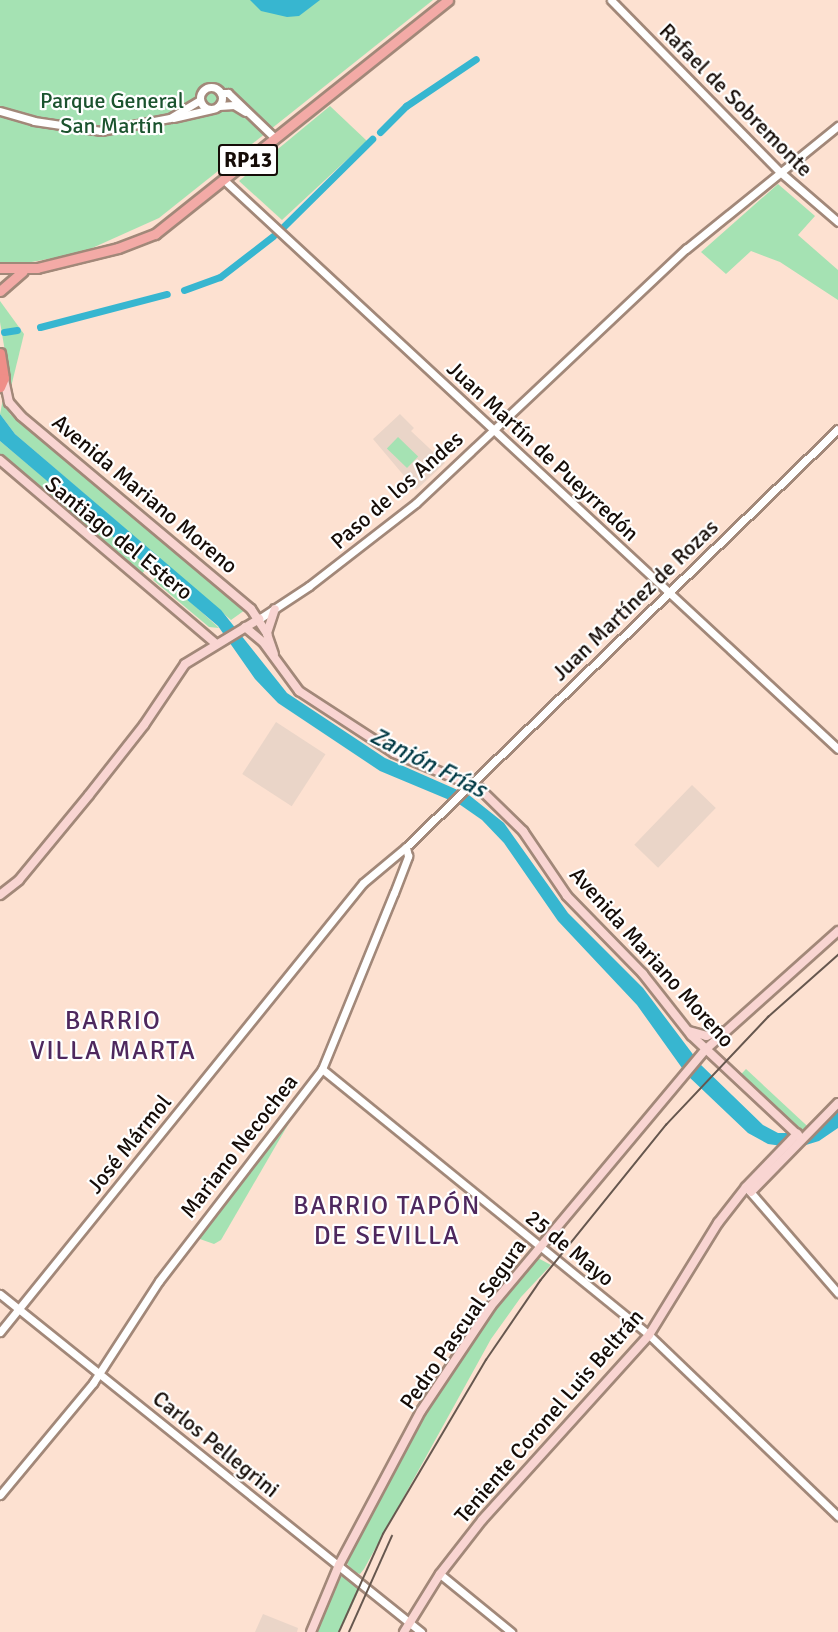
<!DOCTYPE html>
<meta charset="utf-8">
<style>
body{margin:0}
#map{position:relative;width:838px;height:1632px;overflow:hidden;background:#fde1d1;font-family:Signika,sans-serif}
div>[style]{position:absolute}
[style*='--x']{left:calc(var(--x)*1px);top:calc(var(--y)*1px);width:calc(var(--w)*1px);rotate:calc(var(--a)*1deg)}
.education>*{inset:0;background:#ead5c8;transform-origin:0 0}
.green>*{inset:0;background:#a5e2b3;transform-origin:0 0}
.water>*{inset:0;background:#37b6d0}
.canal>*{height:7px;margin:-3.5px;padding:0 3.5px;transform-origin:3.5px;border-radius:3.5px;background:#37b6d0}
.roads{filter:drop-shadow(2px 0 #a28879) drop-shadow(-2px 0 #a28879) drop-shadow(0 2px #a28879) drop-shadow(0 -2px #a28879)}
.tertiary>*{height:7px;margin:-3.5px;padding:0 3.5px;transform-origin:3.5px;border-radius:3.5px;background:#fff}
.tertiary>.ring{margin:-3.5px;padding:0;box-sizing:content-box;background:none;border:7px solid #fff;border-radius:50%}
.secondary>*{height:8px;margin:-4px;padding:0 4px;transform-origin:4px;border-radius:4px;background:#f9d5d2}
.primary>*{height:9px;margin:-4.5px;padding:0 4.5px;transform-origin:4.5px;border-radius:4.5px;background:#f3aaa6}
.trunk>*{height:9px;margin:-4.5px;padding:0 4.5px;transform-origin:4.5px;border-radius:4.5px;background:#ef8e88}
.tram>*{height:1.5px;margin:-0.75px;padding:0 0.75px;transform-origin:0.75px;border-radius:0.75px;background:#66574e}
span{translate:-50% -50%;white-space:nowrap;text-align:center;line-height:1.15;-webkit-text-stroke:4.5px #fff;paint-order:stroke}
.shield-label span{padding:2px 4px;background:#fff;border:2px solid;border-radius:4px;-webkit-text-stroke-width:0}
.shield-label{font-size:21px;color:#150c07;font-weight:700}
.park-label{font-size:22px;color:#1b532e}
.street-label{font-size:22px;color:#150c07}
.water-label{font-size:24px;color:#003944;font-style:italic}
.quarter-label{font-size:26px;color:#4e285e;letter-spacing:1.5px}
</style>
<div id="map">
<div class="education">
<i style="clip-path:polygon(400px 414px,414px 428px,411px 431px,445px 463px,416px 490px,373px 439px)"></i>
<i style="left:276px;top:722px;width:59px;height:62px;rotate:33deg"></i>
<i style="left:692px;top:785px;width:33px;height:83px;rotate:44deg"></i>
<i style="clip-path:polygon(263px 1614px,298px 1628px,297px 1632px,255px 1632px)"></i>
</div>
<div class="green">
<i style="clip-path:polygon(0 0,433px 0,159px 218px,81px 253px,4px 267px,0 265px)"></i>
<i style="clip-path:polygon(330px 106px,367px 141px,282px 220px,239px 181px)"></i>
<i style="clip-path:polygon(778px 184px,815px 216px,798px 235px,838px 270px,838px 300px,780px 262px,751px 251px,726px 274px,701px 252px)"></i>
<i style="clip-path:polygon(0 301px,24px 334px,11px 387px,0 322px)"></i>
<i style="clip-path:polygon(3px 399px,10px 414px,245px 610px,231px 620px,15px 434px,0 414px)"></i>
<i style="left:398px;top:437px;width:28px;height:16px;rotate:44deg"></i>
<i style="left:0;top:441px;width:194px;height:12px;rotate:40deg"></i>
<i style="clip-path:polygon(159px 573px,219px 628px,209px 627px,153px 580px)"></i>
<i style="left:746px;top:1069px;width:87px;height:13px;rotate:43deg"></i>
<i style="clip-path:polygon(287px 1121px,289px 1123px,221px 1240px,214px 1244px,197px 1238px)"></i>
<i style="clip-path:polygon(536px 1257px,551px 1265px,521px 1297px,491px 1339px,364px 1569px,360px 1574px,354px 1572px,347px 1564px,354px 1547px,429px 1409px,483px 1324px)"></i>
<i style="clip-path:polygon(342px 1575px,360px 1588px,344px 1623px,339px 1632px,315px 1632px)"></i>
</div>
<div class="water">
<i style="clip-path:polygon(250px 0,320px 0,299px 16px,287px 17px,261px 11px)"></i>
<i style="clip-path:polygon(0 414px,15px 434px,221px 610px,287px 693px,385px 758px,469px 795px,504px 823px,568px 913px,643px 988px,701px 1065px,763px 1125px,778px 1133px,807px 1133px,816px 1130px,838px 1110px,838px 1128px,819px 1141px,796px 1148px,768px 1144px,748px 1133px,687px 1075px,637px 1005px,558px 921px,504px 843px,482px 820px,459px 804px,380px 771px,278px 703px,255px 679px,218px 626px,0 441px)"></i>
</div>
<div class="canal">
<i style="--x:380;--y:132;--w:37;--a:-45"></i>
<i style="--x:406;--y:106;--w:84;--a:-33.9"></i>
<i style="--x:282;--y:228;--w:127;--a:-44.7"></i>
<i style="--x:184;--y:290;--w:38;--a:-20"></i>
<i style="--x:220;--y:277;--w:67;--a:-37.7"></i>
<i style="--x:40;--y:327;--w:131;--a:-14.6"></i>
<i style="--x:4;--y:332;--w:13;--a:-9"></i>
</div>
<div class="roads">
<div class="tertiary">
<i style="--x:611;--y:0;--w:240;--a:45.5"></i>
<i style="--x:779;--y:171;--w:78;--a:40.8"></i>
<i class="ring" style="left:200px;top:87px;width:15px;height:15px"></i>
<i style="--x:221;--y:93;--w:7;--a:0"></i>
<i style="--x:228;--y:93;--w:65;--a:43.8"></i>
<i style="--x:219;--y:106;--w:15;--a:-4"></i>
<i style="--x:234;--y:105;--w:13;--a:32"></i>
<i style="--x:0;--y:111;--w:35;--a:16"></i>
<i style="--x:34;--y:121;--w:68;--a:8.5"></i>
<i style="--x:101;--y:131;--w:70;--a:-10.7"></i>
<i style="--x:170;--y:118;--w:35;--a:-31"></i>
<i style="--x:173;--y:118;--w:39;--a:-13"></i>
<i style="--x:224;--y:180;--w:837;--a:42.82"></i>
<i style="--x:259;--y:619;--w:60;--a:-33.4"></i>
<i style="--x:309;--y:586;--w:135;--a:-37.8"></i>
<i style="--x:416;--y:503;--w:371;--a:-43.3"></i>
<i style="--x:686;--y:249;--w:196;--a:-39"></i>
<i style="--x:322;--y:1069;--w:422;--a:39.1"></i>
<i style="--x:649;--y:1335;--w:262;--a:43.8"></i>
<i style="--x:747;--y:1188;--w:139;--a:49.1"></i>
<i style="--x:0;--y:1294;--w:540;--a:38.76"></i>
<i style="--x:0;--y:1332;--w:577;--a:-51.05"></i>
<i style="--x:363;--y:883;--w:56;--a:-39.9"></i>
<i style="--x:406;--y:847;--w:601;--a:-44.06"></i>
<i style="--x:0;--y:1495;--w:146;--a:-50.3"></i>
<i style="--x:93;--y:1383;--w:121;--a:-57.1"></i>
<i style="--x:159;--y:1281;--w:267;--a:-52.4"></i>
<i style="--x:322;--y:1069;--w:190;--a:-67.8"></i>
<i style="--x:394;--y:893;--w:40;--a:-69"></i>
<i style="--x:408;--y:856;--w:9;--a:-103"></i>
<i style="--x:440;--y:1574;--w:92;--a:39.2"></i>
</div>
<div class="secondary">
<i style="--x:4;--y:379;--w:24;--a:78"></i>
<i style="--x:9;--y:402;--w:18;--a:49"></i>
<i style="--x:21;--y:416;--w:300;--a:40"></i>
<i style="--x:251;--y:609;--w:30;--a:57"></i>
<i style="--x:267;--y:634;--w:21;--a:71"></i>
<i style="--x:0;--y:460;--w:282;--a:40.4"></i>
<i style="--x:245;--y:627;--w:23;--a:40"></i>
<i style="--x:263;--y:642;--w:61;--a:53.7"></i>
<i style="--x:299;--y:691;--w:113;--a:33.1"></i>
<i style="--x:394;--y:753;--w:92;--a:22.4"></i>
<i style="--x:479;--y:788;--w:62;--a:44.3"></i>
<i style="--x:523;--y:831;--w:78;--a:55.9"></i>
<i style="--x:567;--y:896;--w:109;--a:45.7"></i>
<i style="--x:643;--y:974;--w:78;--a:51.8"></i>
<i style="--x:691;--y:1035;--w:152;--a:43.1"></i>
<i style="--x:267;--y:633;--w:25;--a:-72"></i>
<i style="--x:0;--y:895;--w:24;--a:-38"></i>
<i style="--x:19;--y:880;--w:110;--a:-50.5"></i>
<i style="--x:89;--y:795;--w:89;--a:-51.8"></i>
<i style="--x:144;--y:725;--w:73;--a:-56.1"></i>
<i style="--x:185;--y:664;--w:87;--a:-31.3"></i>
<i style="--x:689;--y:1031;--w:18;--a:16"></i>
<i style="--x:706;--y:1036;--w:16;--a:-18"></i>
<i style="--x:751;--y:1192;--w:124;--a:-45.7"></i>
<i style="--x:311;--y:1632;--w:73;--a:-67.3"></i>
<i style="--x:339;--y:1565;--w:174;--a:-62"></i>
<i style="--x:421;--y:1411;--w:126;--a:-56.3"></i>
<i style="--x:491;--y:1306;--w:335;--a:-50.1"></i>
<i style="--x:706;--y:1049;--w:177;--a:-41.8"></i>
<i style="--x:404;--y:1632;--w:68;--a:-58.2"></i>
<i style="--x:440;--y:1574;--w:68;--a:-52.1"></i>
<i style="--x:482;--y:1520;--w:249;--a:-47.9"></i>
<i style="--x:649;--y:1335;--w:132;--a:-58.4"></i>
<i style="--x:718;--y:1223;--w:46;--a:-52.1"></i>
<i style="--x:746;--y:1187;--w:74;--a:-46.1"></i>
</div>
<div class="primary">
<i style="--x:0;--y:268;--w:37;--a:0"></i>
<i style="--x:37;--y:268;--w:83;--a:-13.9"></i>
<i style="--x:118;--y:248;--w:40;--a:-21"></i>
<i style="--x:155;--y:234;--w:375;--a:-38.6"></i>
<i style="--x:0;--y:291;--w:30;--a:-41"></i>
</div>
<div class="trunk">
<i style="--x:0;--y:353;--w:25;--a:81"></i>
<i style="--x:4;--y:378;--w:10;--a:114"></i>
</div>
</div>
<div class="tram">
<i style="--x:339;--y:1632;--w:107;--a:-65.8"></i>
<i style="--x:383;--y:1534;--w:202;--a:-59.4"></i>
<i style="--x:486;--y:1360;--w:96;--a:-55.6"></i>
<i style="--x:540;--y:1281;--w:201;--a:-51.1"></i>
<i style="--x:666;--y:1125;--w:149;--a:-46.6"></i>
<i style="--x:768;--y:1017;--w:94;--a:-41.5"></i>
<i style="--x:349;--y:1632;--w:105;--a:-65.9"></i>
</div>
<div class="shield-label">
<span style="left:248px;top:160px">RP13</span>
</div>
<div class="park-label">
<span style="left:112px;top:113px">Parque General<br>San Martín</span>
</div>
<div class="street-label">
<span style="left:736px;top:100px;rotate:45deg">Rafael de Sobremonte</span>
<span style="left:543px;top:451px;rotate:43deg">Juan Martín de Pueyrredón</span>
<span style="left:397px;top:490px;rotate:-41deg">Paso de los Andes</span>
<span style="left:145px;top:494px;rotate:40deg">Avenida Mariano Moreno</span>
<span style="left:119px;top:538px;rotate:39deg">Santiago del Estero</span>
<span style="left:635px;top:600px;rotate:-44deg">Juan Martínez de Rozas</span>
<span style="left:652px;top:957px;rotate:48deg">Avenida Mariano Moreno</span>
<span style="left:129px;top:1144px;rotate:-51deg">José Mármol</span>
<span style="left:239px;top:1146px;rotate:-52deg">Mariano Necochea</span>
<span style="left:570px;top:1248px;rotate:39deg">25 de Mayo</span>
<span style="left:463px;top:1324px;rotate:-55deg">Pedro Pascual Segura</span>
<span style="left:549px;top:1416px;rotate:-49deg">Teniente Coronel Luis Beltrán</span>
<span style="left:216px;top:1444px;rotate:39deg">Carlos Pellegrini</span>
</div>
<div class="water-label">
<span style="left:428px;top:763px;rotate:27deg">Zanjón Frías</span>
</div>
<div class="quarter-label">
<span style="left:113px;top:1037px">BARRIO<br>VILLA MARTA</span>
<span style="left:387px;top:1222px">BARRIO TAPÓN<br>DE SEVILLA</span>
</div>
</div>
